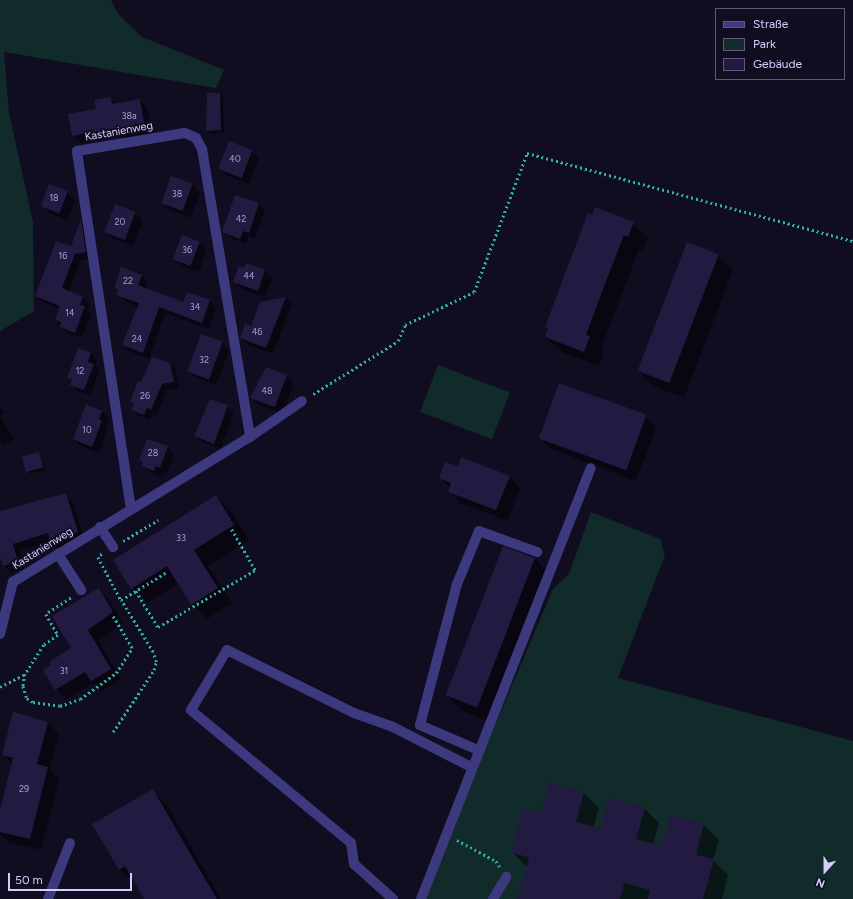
<!DOCTYPE html>
<meta charset="utf-8">
<style>
body{margin:0}
#map{position:relative;width:853px;height:899px;overflow:hidden;background:#110d21;font-family:Figtree,sans-serif}
div>[style]{position:absolute}
[style*='--x']{left:calc(var(--x)*1px);top:calc(var(--y)*1px);width:calc(var(--w)*1px);rotate:calc(var(--a)*1deg)}
.green>*{inset:0;background:#112a2a;transform-origin:0 0}
.shadow>*{inset:0;background:#0007}
.building>*{inset:0;background:#221a41;transform-origin:0 0}
.path>*{height:2.5px;margin-top:-1.25px;transform-origin:0;background:repeating-linear-gradient(90deg,#31b0a8 0 2px,transparent 0 5px)}
.minor>*{height:10px;margin:-5px;padding:0 5px;transform-origin:5px;border-radius:5px;background:#3c397f}
span{translate:-50% -50%;white-space:nowrap;text-align:center;line-height:1.15;-webkit-text-stroke:3.5px #110d21;paint-order:stroke}
.number-label{font-size:9px;color:#a8a1cf}
.number-label span{-webkit-text-stroke-width:0}
.street-label{font-size:11px;color:#d4cefe}
.legend{position:absolute;left:715px;top:8px;width:130px;height:72px;box-sizing:border-box;background:#110d21;border:1px solid #5f5a79;margin:0;padding:5px 7px;list-style:none;font-size:12px;color:#d4cefe}
.legend li{display:flex;align-items:center;gap:8px;height:20px}
.legend b{width:20px;border:1px solid #5f5a79}
.north{position:absolute;left:805px;top:851px;width:40px;height:40px;-webkit-text-stroke:3px #110d21;paint-order:stroke;rotate:201deg;font-size:11px;font-weight:700;line-height:16px;text-align:center;color:#d4cefe}
.north::after{content:'';display:block;margin:auto;width:14px;height:18px;background:#d4cefe;clip-path:polygon(50% 0,100% 100%,50% 72%,0 100%)}
.scale{position:absolute;left:8px;top:873px;width:124px;height:18px;box-sizing:border-box;border:2px solid #d4cefe;border-top:0;padding-left:5px;font-size:12px;line-height:14px;white-space:nowrap;color:#d4cefe;-webkit-text-stroke:3px #110d21;paint-order:stroke}
</style>
<div id="map">
<div class="green">
<i style="clip-path:polygon(0 0,111px 0,118px 14px,142px 37px,224px 70px,216px 88px,4px 52px,9px 113px,33px 222px,34px 311px,0 331px)"></i>
<i style="left:438px;top:365px;width:77px;height:50px;rotate:21deg"></i>
<i style="clip-path:polygon(591px 512px,660px 539px,665px 555px,618px 678px,853px 741px,853px 899px,421px 899px,553px 589px,569px 574px)"></i>
</div>
<div class="shadow">
<i style="clip-path:polygon(208px 94px,219px 94px,223px 97px,224px 133px,211px 134px,207px 131px)"></i>
<i style="clip-path:polygon(110px 98px,116px 104px,140px 100px,147px 107px,152px 135px,126px 140px,122px 136px,81px 143px,73px 135px)"></i>
<i style="clip-path:polygon(251px 151px,259px 158px,249px 184px,227px 176px,219px 169px)"></i>
<i style="clip-path:polygon(171px 178px,193px 185px,200px 193px,191px 218px,170px 210px,162px 203px)"></i>
<i style="clip-path:polygon(67px 192px,75px 200px,67px 220px,49px 213px,42px 205px)"></i>
<i style="clip-path:polygon(236px 196px,259px 204px,265px 210px,255px 238px,248px 236px,246px 244px,230px 238px,224px 232px)"></i>
<i style="clip-path:polygon(135px 213px,143px 220px,133px 246px,113px 239px,106px 232px)"></i>
<i style="clip-path:polygon(81px 222px,87px 227px,92px 259px,81px 260px,69px 292px,83px 297px,89px 304px,87px 309px,91px 314px,82px 338px,67px 333px,61px 327px,56px 319px,60px 309px,43px 302px,36px 296px,71px 248px)"></i>
<i style="clip-path:polygon(633px 223px,648px 238px,643px 251px,639px 249px,601px 349px,604px 352px,599px 366px,561px 352px,546px 337px,549px 329px,546px 326px)"></i>
<i style="clip-path:polygon(200px 243px,207px 250px,199px 272px,182px 266px,174px 258px)"></i>
<i style="clip-path:polygon(718px 255px,733px 270px,684px 398px,653px 386px,638px 371px)"></i>
<i style="clip-path:polygon(247px 264px,265px 271px,272px 279px,265px 297px,242px 289px,235px 281px)"></i>
<i style="clip-path:polygon(142px 276px,148px 282px,146px 289px,184px 303px,188px 293px,210px 301px,216px 308px,209px 329px,165px 313px,149px 359px,130px 352px,123px 345px,138px 307px,124px 301px,115px 288px)"></i>
<i style="clip-path:polygon(286px 298px,292px 304px,273px 354px,248px 345px,241px 338px,251px 327px,261px 303px)"></i>
<i style="clip-path:polygon(222px 343px,229px 350px,216px 385px,195px 377px,188px 371px)"></i>
<i style="clip-path:polygon(78px 349px,91px 354px,97px 361px,95px 366px,100px 371px,90px 395px,77px 391px,68px 378px)"></i>
<i style="clip-path:polygon(170px 364px,176px 370px,179px 388px,167px 390px,157px 415px,152px 413px,150px 420px,138px 415px,132px 409px,134px 405px,131px 401px,142px 384px)"></i>
<i style="clip-path:polygon(266px 368px,287px 376px,294px 383px,283px 414px,259px 405px,252px 397px,256px 385px,260px 386px)"></i>
<i style="clip-path:polygon(0 406px,5px 413px,0 416px,14px 439px,4px 445px,0 441px)"></i>
<i style="clip-path:polygon(227px 406px,234px 413px,221px 449px,202px 442px,195px 435px)"></i>
<i style="clip-path:polygon(102px 412px,109px 418px,106px 426px,108px 428px,99px 453px,81px 446px,74px 439px)"></i>
<i style="clip-path:polygon(645px 416px,656px 428px,636px 481px,551px 449px,539px 438px)"></i>
<i style="clip-path:polygon(167px 447px,174px 454px,167px 474px,163px 473px,161px 477px,150px 473px,141px 460px)"></i>
<i style="clip-path:polygon(39px 453px,46px 470px,30px 474px,23px 458px)"></i>
<i style="clip-path:polygon(458px 468px,509px 477px,520px 488px,508px 521px,460px 503px,449px 491px,450px 488px,440px 478px)"></i>
<i style="clip-path:polygon(65px 494px,73px 502px,85px 540px,59px 548px,52px 541px,20px 551px,25px 568px,11px 573px,4px 565px,0 553px,0 512px)"></i>
<i style="clip-path:polygon(216px 496px,231px 511px,249px 540px,208px 566px,232px 603px,207px 619px,192px 604px,179px 583px,147px 603px,132px 588px)"></i>
<i style="clip-path:polygon(503px 548px,535px 559px,550px 574px,494px 723px,462px 711px,448px 696px)"></i>
<i style="clip-path:polygon(99px 589px,109px 600px,123px 623px,98px 640px,121px 679px,102px 691px,94px 683px,66px 699px,55px 689px,52px 666px,73px 649px)"></i>
<i style="clip-path:polygon(47px 722px,59px 734px,50px 769px,59px 779px,41px 850px,7px 842px,0 834px,0 815px,13px 764px,3px 755px)"></i>
<i style="clip-path:polygon(152px 790px,167px 805px,221px 899px,145px 899px,136px 883px,119px 869px)"></i>
<i style="clip-path:polygon(584px 793px,599px 808px,593px 828px,601px 830px,644px 808px,659px 823px,653px 844px,663px 847px,704px 825px,719px 840px,713px 860px,728px 875px,722px 899px,519px 899px,527px 867px,512px 852px,542px 814px)"></i>
</div>
<div class="building">
<i style="clip-path:polygon(207px 93px,220px 93px,221px 130px,206px 131px)"></i>
<i style="clip-path:polygon(111px 97px,112px 104px,140px 99px,145px 128px,117px 133px,116px 128px,72px 136px,68px 114px,96px 109px,94px 100px)"></i>
<i style="left:229px;top:141px;width:25px;height:30px;rotate:21deg"></i>
<i style="left:171px;top:176px;width:23px;height:29px;rotate:20deg"></i>
<i style="left:49px;top:184px;width:20px;height:24px;rotate:20deg"></i>
<i style="clip-path:polygon(235px 195px,259px 203px,249px 233px,243px 231px,240px 239px,222px 232px)"></i>
<i style="left:115px;top:204px;width:22px;height:30px;rotate:21deg"></i>
<i style="clip-path:polygon(595px 207px,634px 222px,628px 237px,624px 235px,603px 289px,586px 335px,590px 336px,584px 352px,545px 337px,548px 328px,545px 327px,588px 213px,592px 215px)"></i>
<i style="clip-path:polygon(81px 220px,86px 252px,75px 254px,62px 288px,83px 297px,80px 305px,85px 306px,75px 333px,60px 327px,61px 322px,55px 320px,60px 306px,35px 296px,56px 241px,71px 246px)"></i>
<i style="left:182px;top:235px;width:19px;height:26px;rotate:21deg"></i>
<i style="left:687px;top:242px;width:34px;height:138px;rotate:21deg"></i>
<i style="clip-path:polygon(246px 263px,265px 270px,258px 291px,233px 282px,239px 266px,244px 268px)"></i>
<i style="clip-path:polygon(121px 267px,142px 275px,138px 285px,183px 302px,187px 292px,210px 300px,202px 323px,159px 307px,143px 353px,122px 345px,139px 303px,116px 295px,118px 290px,114px 288px)"></i>
<i style="clip-path:polygon(286px 297px,266px 348px,240px 338px,245px 324px,251px 326px,260px 302px)"></i>
<i style="left:201px;top:334px;width:23px;height:40px;rotate:20deg"></i>
<i style="clip-path:polygon(78px 348px,91px 353px,88px 362px,94px 364px,84px 390px,70px 385px,72px 380px,67px 378px)"></i>
<i style="clip-path:polygon(152px 357px,170px 363px,174px 382px,162px 384px,151px 410px,147px 408px,144px 415px,131px 410px,134px 403px,130px 402px,138px 381px,141px 382px)"></i>
<i style="clip-path:polygon(266px 367px,287px 375px,275px 407px,250px 398px)"></i>
<i style="left:559px;top:383px;width:93px;height:59px;rotate:20deg"></i>
<i style="clip-path:polygon(210px 399px,228px 405px,214px 444px,194px 436px)"></i>
<i style="clip-path:polygon(86px 404px,102px 411px,99px 419px,102px 421px,92px 447px,73px 439px)"></i>
<i style="clip-path:polygon(147px 439px,168px 446px,160px 468px,156px 466px,154px 471px,142px 466px,143px 462px,139px 460px)"></i>
<i style="left:39px;top:452px;width:16px;height:18px;rotate:75deg"></i>
<i style="clip-path:polygon(461px 457px,510px 476px,496px 510px,448px 492px,451px 483px,439px 478px,445px 462px,458px 466px)"></i>
<i style="clip-path:polygon(66px 493px,78px 532px,50px 541px,48px 533px,13px 544px,18px 561px,3px 566px,0 557px,0 511px)"></i>
<i style="clip-path:polygon(216px 495px,234px 525px,194px 550px,218px 588px,191px 605px,167px 566px,131px 589px,113px 560px)"></i>
<i style="left:503px;top:546px;width:34px;height:160px;rotate:21deg"></i>
<i style="clip-path:polygon(99px 588px,113px 612px,88px 630px,111px 669px,91px 681px,85px 672px,55px 690px,43px 670px,51px 665px,49px 662px,71px 648px,52px 616px)"></i>
<i style="clip-path:polygon(13px 712px,48px 722px,37px 764px,48px 767px,30px 839px,0 832px,0 810px,13px 758px,2px 755px)"></i>
<i style="clip-path:polygon(549px 782px,584px 792px,576px 822px,601px 829px,609px 798px,645px 808px,636px 839px,662px 846px,671px 815px,704px 824px,696px 855px,714px 859px,703px 899px,648px 899px,650px 890px,624px 883px,620px 899px,518px 899px,529px 857px,511px 853px,523px 808px,541px 813px)"></i>
<i style="clip-path:polygon(153px 789px,191px 855px,217px 899px,144px 899px,125px 866px,119px 870px,92px 824px)"></i>
</div>
<div class="path">
<i style="--x:313;--y:394;--w:100;--a:-31.9"></i>
<i style="--x:398;--y:341;--w:17;--a:-66"></i>
<i style="--x:405;--y:325;--w:76;--a:-25.6"></i>
<i style="--x:474;--y:292;--w:149;--a:-69.1"></i>
<i style="--x:527;--y:153;--w:338;--a:15.1"></i>
<i style="--x:123;--y:541;--w:41;--a:-31"></i>
<i style="--x:102;--y:554;--w:5;--a:143"></i>
<i style="--x:98;--y:557;--w:49;--a:61.9"></i>
<i style="--x:136;--y:591;--w:42;--a:58.6"></i>
<i style="--x:158;--y:627;--w:113;--a:-30.4"></i>
<i style="--x:255;--y:570;--w:50;--a:-120.2"></i>
<i style="--x:71;--y:598;--w:30;--a:147"></i>
<i style="--x:46;--y:614;--w:24;--a:60"></i>
<i style="--x:58;--y:635;--w:17;--a:144"></i>
<i style="--x:44;--y:645;--w:35;--a:123"></i>
<i style="--x:25;--y:674;--w:12;--a:99"></i>
<i style="--x:23;--y:686;--w:13;--a:72"></i>
<i style="--x:27;--y:698;--w:7;--a:34"></i>
<i style="--x:33;--y:702;--w:27;--a:8"></i>
<i style="--x:60;--y:706;--w:21;--a:-19"></i>
<i style="--x:80;--y:699;--w:44;--a:-35.8"></i>
<i style="--x:116;--y:673;--w:30;--a:-57"></i>
<i style="--x:132;--y:648;--w:37;--a:-121"></i>
<i style="--x:0;--y:687;--w:28;--a:-27"></i>
<i style="--x:113;--y:732;--w:74;--a:-56.5"></i>
<i style="--x:154;--y:670;--w:8;--a:-76"></i>
<i style="--x:156;--y:662;--w:10;--a:-107"></i>
<i style="--x:153;--y:652;--w:61;--a:-121.6"></i>
<i style="--x:121;--y:600;--w:52;--a:-31.5"></i>
<i style="--x:457;--y:840;--w:44;--a:28.3"></i>
<i style="--x:496;--y:861;--w:7;--a:56"></i>
</div>
<div class="minor">
<i style="--x:131;--y:509;--w:362;--a:-98.6"></i>
<i style="--x:77;--y:151;--w:109;--a:-9.5"></i>
<i style="--x:185;--y:133;--w:12;--a:24"></i>
<i style="--x:196;--y:138;--w:13;--a:61"></i>
<i style="--x:202;--y:149;--w:292;--a:80.5"></i>
<i style="--x:100;--y:527;--w:24;--a:57"></i>
<i style="--x:58;--y:554;--w:43;--a:57.4"></i>
<i style="--x:0;--y:634;--w:54;--a:-76"></i>
<i style="--x:13;--y:582;--w:278;--a:-31.5"></i>
<i style="--x:250;--y:437;--w:63;--a:-34.7"></i>
<i style="--x:478;--y:750;--w:63;--a:-156.7"></i>
<i style="--x:420;--y:725;--w:146;--a:-75.3"></i>
<i style="--x:457;--y:584;--w:57;--a:-67.5"></i>
<i style="--x:479;--y:531;--w:62;--a:19.9"></i>
<i style="--x:48;--y:899;--w:60;--a:-68.6"></i>
<i style="--x:393;--y:899;--w:52;--a:-138.1"></i>
<i style="--x:354;--y:864;--w:21;--a:-98"></i>
<i style="--x:351;--y:843;--w:208;--a:-140.3"></i>
<i style="--x:191;--y:710;--w:70;--a:-59"></i>
<i style="--x:227;--y:650;--w:142;--a:26.4"></i>
<i style="--x:354;--y:713;--w:41;--a:19.7"></i>
<i style="--x:393;--y:727;--w:88;--a:27.1"></i>
<i style="--x:421;--y:899;--w:463;--a:-68.5"></i>
<i style="--x:493;--y:899;--w:26;--a:-59"></i>
</div>
<div class="number-label">
<span style="left:129px;top:116px">38a</span>
<span style="left:235px;top:159px">40</span>
<span style="left:177px;top:194px">38</span>
<span style="left:54px;top:198px">18</span>
<span style="left:241px;top:219px">42</span>
<span style="left:120px;top:222px">20</span>
<span style="left:187px;top:250px">36</span>
<span style="left:63px;top:256px">16</span>
<span style="left:249px;top:276px">44</span>
<span style="left:128px;top:281px">22</span>
<span style="left:195px;top:307px">34</span>
<span style="left:70px;top:313px">14</span>
<span style="left:257px;top:332px">46</span>
<span style="left:137px;top:339px">24</span>
<span style="left:204px;top:360px">32</span>
<span style="left:80px;top:371px">12</span>
<span style="left:267px;top:391px">48</span>
<span style="left:145px;top:396px">26</span>
<span style="left:87px;top:430px">10</span>
<span style="left:153px;top:453px">28</span>
<span style="left:181px;top:538px">33</span>
<span style="left:64px;top:671px">31</span>
<span style="left:24px;top:789px">29</span>
</div>
<div class="street-label">
<span style="left:119px;top:132px;rotate:-10deg">Kastanienweg</span>
<span style="left:43px;top:549px;rotate:-32deg">Kastanienweg</span>
</div>
<ul class="legend">
<li><b style="height:5px;background:#3c397f"></b>Straße</li>
<li><b style="height:11px;background:#112a2a"></b>Park</li>
<li><b style="height:11px;background:#221a41"></b>Gebäude</li>
</ul>
<div class="north">N</div>
<div class="scale">50 m</div>
</div>
